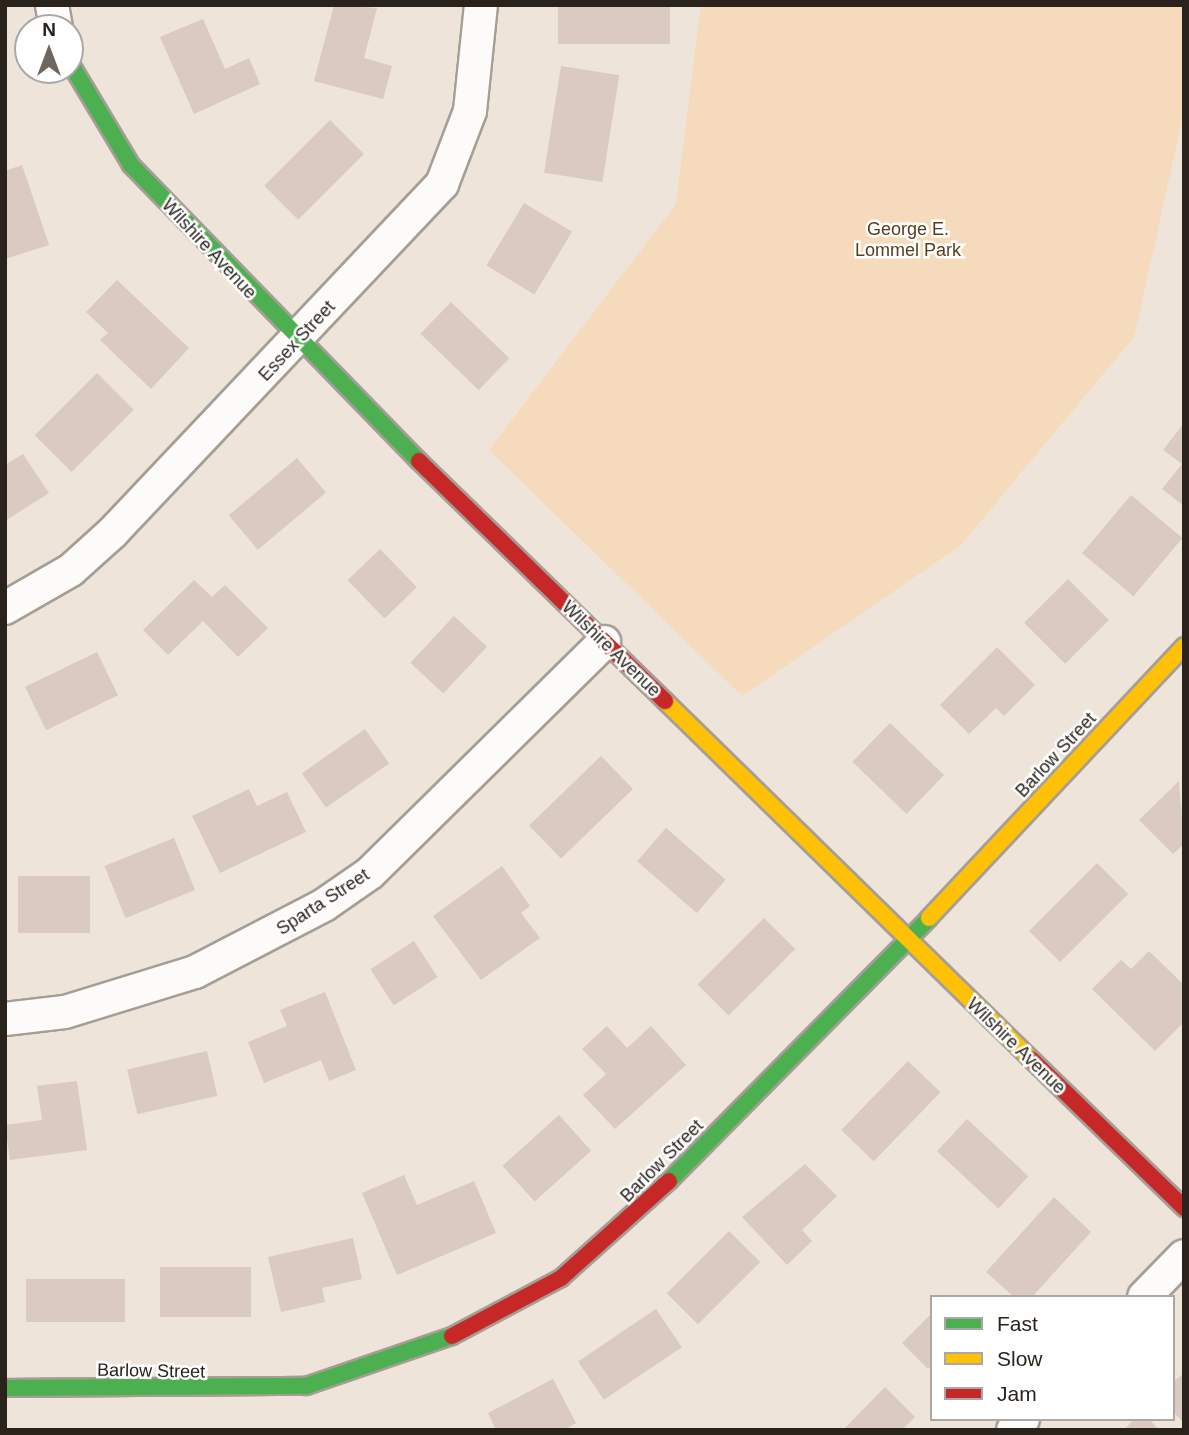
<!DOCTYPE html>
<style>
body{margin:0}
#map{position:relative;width:1189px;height:1435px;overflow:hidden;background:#eee4d9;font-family:Arial,sans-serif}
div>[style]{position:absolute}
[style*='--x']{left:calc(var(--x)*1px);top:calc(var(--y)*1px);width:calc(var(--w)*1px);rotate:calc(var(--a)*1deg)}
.green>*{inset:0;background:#f5dabc}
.building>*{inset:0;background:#dacac1;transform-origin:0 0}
.roads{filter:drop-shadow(2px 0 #a59e95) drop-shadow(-2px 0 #a59e95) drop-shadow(0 2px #a59e95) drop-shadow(0 -2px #a59e95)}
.street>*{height:32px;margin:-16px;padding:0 16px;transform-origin:16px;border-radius:16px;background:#fcfbf9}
.fast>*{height:16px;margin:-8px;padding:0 8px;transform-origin:8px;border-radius:8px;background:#4caf50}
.slow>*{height:16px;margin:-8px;padding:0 8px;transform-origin:8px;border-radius:8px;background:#ffc107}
.jam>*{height:16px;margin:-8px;padding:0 8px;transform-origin:8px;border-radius:8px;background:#c62828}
span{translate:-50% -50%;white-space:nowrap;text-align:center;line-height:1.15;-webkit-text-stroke:5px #fff;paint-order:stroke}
.park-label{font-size:18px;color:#583d1c}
.street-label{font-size:18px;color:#2a231c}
.frame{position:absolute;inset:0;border:7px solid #2a231c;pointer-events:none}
.legend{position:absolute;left:930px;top:1295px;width:245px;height:126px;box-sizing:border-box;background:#fff;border:2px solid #aaa7a4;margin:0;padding:9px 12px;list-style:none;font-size:21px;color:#2a231c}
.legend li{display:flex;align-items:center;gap:14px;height:35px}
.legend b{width:35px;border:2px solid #aaa7a4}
.north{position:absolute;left:14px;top:14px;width:70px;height:70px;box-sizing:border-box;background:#fff;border:2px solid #aaa7a4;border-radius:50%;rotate:0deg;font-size:19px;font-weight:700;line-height:28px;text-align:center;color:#2a231c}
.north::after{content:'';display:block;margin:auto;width:24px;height:32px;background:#6f675e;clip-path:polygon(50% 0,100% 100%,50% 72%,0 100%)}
</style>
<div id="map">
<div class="green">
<i style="clip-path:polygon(701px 5px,1184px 5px,1184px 111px,1134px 337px,961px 545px,742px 696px,489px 450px,676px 204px)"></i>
</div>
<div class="building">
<i style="clip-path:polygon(334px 5px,377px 8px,364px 58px,392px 66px,383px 99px,314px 81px)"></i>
<i style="left:558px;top:5px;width:112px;height:39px"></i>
<i style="clip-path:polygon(203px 19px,225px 69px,249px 58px,260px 84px,194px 114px,160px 37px)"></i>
<i style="left:561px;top:66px;width:59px;height:108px;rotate:9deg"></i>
<i style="left:330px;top:120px;width:48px;height:93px;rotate:45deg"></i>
<i style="clip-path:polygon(22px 165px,49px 245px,5px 259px,5px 171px)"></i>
<i style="left:524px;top:203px;width:56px;height:73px;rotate:31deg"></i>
<i style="clip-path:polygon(117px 280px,189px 348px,151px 389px,100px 340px,108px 333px,86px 312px)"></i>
<i style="left:451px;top:302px;width:81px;height:44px;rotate:44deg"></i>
<i style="left:97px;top:373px;width:52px;height:88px;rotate:45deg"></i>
<i style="clip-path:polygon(1184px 423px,1184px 506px,1162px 489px,1182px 464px,1163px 450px)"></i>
<i style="clip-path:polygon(23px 454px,49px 493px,5px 521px,5px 465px)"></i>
<i style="left:297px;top:458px;width:45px;height:89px;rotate:50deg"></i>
<i style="left:1131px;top:495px;width:67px;height:76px;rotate:40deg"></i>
<i style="left:380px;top:549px;width:53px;height:45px;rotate:46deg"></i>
<i style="left:1068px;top:579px;width:58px;height:62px;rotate:45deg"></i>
<i style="clip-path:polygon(194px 580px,212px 597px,225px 585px,268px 628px,238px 657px,203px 621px,168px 655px,143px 630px)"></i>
<i style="left:454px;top:616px;width:45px;height:64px;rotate:43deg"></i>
<i style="clip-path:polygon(997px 647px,1035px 685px,1004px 716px,996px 708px,969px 734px,940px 705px)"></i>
<i style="left:97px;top:652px;width:48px;height:80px;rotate:64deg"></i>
<i style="left:890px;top:723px;width:75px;height:54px;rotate:44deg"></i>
<i style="left:365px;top:729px;width:42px;height:77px;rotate:55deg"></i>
<i style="left:601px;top:756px;width:46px;height:100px;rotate:46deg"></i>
<i style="clip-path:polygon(1179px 781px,1184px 844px,1173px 854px,1139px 820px)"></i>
<i style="clip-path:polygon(249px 789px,257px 806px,287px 792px,306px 832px,220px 873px,192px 816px)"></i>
<i style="left:666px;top:828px;width:79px;height:44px;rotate:41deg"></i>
<i style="left:174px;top:838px;width:56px;height:75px;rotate:68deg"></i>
<i style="left:1097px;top:863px;width:44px;height:96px;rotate:45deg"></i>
<i style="clip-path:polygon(502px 866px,530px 906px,521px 913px,540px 938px,481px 980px,433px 916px)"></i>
<i style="left:18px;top:876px;width:72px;height:57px"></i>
<i style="left:764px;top:918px;width:44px;height:94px;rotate:45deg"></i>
<i style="left:414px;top:941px;width:43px;height:52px;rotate:57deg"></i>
<i style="clip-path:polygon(1149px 951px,1184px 985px,1184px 1022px,1155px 1051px,1092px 989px,1121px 960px,1131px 969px)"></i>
<i style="clip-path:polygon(325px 992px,356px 1070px,329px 1081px,321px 1060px,264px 1083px,248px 1042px,287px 1026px,280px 1010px)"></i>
<i style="clip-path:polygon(607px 1026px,627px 1048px,651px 1026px,686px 1065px,615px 1129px,583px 1095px,606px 1074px,582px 1049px)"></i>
<i style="left:207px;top:1051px;width:46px;height:82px;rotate:77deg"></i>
<i style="left:908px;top:1061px;width:45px;height:96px;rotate:44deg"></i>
<i style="clip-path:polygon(77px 1081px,87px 1150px,10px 1160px,5px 1125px,42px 1120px,37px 1086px)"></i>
<i style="left:559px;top:1115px;width:48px;height:76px;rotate:48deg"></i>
<i style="left:967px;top:1119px;width:84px;height:44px;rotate:43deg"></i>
<i style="clip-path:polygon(805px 1164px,837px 1196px,802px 1230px,812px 1241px,787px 1265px,742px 1217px)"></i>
<i style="clip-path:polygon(404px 1175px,417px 1205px,474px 1181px,496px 1233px,397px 1275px,362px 1193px)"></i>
<i style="clip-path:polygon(1054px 1197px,1091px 1232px,1032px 1297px,1014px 1297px,986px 1272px)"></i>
<i style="left:729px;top:1231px;width:44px;height:88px;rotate:45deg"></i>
<i style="clip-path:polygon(353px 1238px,362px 1279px,322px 1288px,325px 1302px,281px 1312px,268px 1257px)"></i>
<i style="left:160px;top:1267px;width:91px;height:50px"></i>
<i style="left:26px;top:1279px;width:99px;height:43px"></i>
<i style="left:656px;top:1309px;width:46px;height:94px;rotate:56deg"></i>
<i style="clip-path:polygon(932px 1313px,932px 1366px,928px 1369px,902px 1343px)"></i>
<i style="clip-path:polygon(1184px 1373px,1184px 1423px,1173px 1412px,1173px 1382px)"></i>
<i style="clip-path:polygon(553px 1379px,576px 1423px,564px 1430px,496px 1430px,488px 1413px)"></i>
<i style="clip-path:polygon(885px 1387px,915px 1417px,902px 1430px,843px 1430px)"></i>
<i style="clip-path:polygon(1134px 1419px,1149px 1419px,1159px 1430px,1124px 1430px)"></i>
</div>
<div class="roads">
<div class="street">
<i style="--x:52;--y:5;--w:23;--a:80"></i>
<i style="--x:5;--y:608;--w:76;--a:-29.9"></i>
<i style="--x:71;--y:570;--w:57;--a:-42.1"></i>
<i style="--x:113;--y:532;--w:479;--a:-46.6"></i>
<i style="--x:442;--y:184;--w:78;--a:-69"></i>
<i style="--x:470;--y:111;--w:107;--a:-84.1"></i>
<i style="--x:5;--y:1019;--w:60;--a:-6.7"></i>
<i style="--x:65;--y:1012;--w:136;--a:-17.1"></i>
<i style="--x:195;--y:972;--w:145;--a:-27.4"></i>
<i style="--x:324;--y:905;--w:56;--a:-34.8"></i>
<i style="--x:370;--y:873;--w:329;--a:-44.6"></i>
<i style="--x:1144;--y:1297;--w:57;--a:-45.7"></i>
<i style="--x:1013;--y:1430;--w:15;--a:-48"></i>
</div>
<div class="fast">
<i style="--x:70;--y:63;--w:119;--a:59.1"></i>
<i style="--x:131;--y:165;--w:413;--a:45.8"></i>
<i style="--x:669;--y:1181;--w:370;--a:-45.3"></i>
<i style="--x:5;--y:1388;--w:301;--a:-0.4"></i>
<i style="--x:306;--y:1386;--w:154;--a:-18.9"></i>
</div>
<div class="slow">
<i style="--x:665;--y:701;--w:512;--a:44.37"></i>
<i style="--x:929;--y:918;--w:373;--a:-46.8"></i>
</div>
<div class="jam">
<i style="--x:419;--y:461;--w:344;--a:44.3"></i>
<i style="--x:1031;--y:1059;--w:214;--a:44.2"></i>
<i style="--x:452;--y:1336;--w:123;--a:-28"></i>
<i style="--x:561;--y:1278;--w:145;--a:-41.9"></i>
</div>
</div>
<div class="park-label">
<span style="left:908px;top:240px">George E.<br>Lommel Park</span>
</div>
<div class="street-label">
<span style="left:209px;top:249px;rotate:47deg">Wilshire Avenue</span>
<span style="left:297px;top:341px;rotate:-47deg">Essex Street</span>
<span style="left:611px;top:649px;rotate:44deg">Wilshire Avenue</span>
<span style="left:1056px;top:755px;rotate:-47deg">Barlow Street</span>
<span style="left:323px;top:902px;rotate:-33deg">Sparta Street</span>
<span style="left:1016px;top:1046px;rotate:44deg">Wilshire Avenue</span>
<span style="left:662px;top:1161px;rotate:-45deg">Barlow Street</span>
<span style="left:151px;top:1371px;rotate:1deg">Barlow Street</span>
</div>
<div class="frame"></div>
<ul class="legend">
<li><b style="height:9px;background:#4caf50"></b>Fast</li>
<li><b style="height:9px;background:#ffc107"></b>Slow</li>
<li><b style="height:9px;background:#c62828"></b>Jam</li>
</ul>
<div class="north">N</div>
</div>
